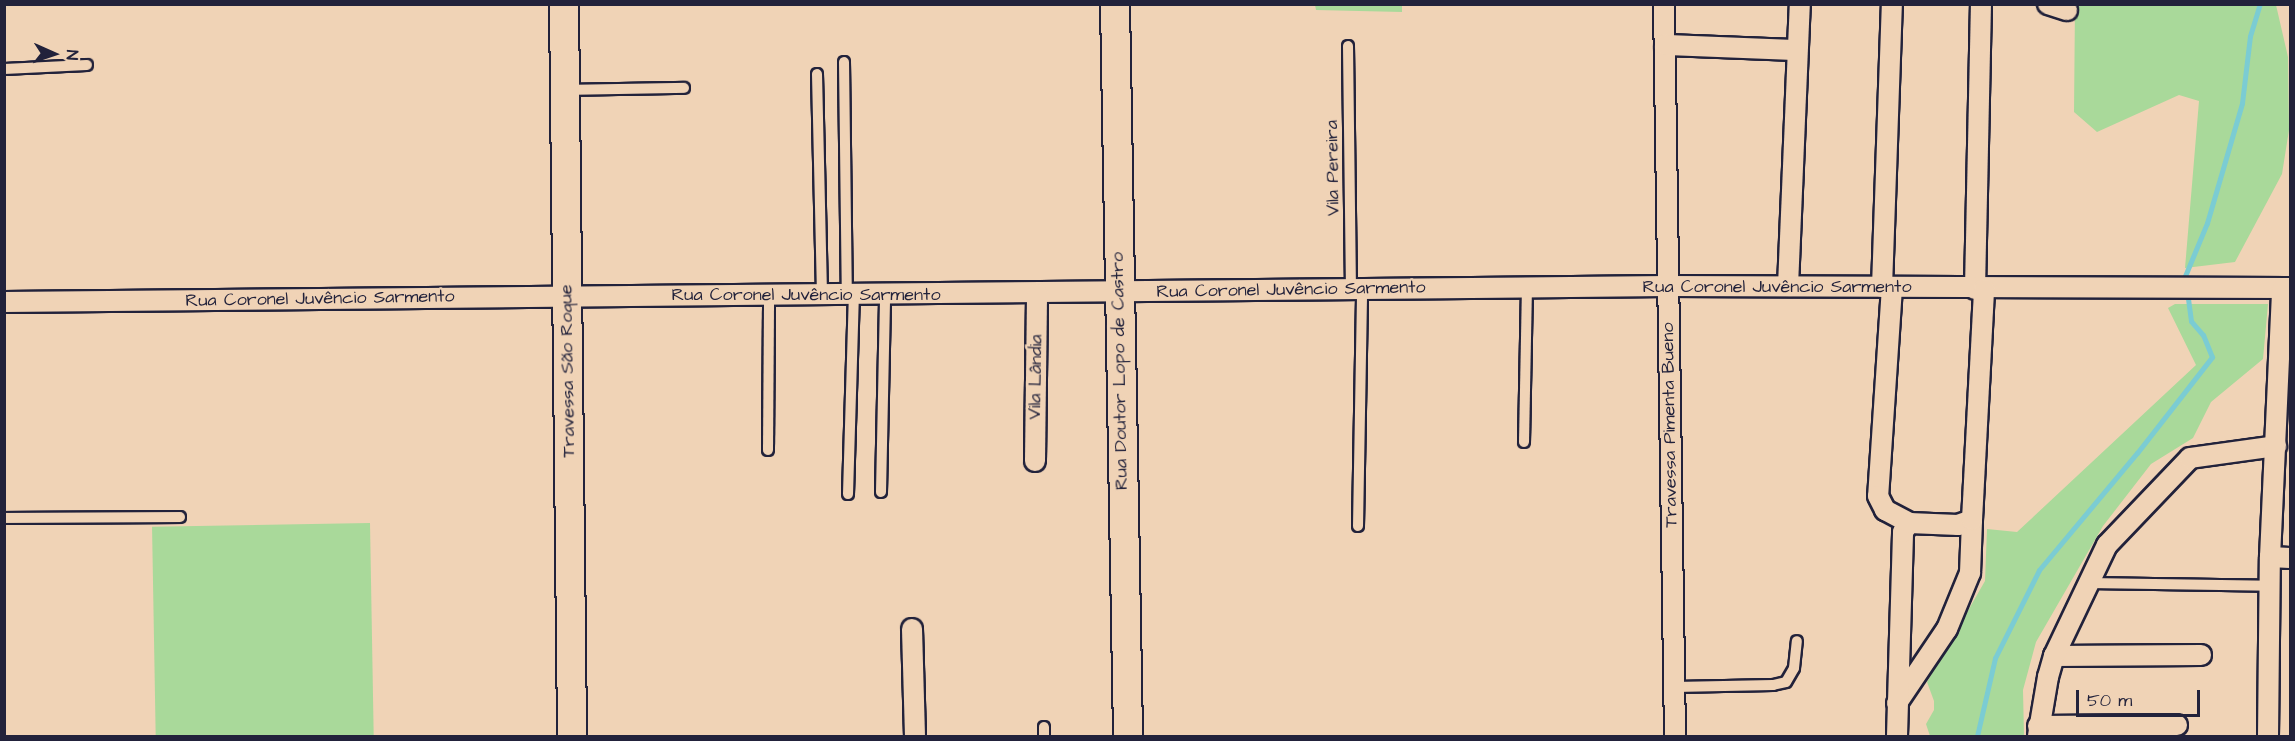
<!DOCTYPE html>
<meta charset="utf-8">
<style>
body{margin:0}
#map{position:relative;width:2295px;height:741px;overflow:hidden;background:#f0d3b6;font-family:"Architects Daughter",sans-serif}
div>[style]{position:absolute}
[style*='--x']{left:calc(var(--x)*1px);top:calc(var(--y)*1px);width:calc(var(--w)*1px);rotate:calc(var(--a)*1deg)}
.green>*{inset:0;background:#a9d99a;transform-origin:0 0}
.stream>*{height:5px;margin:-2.5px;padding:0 2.5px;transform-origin:2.5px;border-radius:2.5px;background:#7bccd3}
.roads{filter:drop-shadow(2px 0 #22223b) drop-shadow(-2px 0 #22223b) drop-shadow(0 2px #22223b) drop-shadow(0 -2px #22223b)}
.service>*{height:10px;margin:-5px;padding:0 5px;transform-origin:5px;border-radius:5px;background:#f0d3b6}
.minor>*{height:20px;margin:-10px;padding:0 10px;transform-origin:10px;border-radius:10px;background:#f0d3b6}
.secondary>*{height:28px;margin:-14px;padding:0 14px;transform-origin:14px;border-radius:14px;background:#f0d3b6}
span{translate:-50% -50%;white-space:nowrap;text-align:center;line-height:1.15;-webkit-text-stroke:4.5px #f0d3b6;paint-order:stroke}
.street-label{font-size:18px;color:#22223b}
.frame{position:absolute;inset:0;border:6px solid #22223b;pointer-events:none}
.north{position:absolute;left:24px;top:24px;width:60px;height:60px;-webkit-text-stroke:4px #f0d3b6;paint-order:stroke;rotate:93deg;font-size:16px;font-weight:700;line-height:24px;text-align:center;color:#22223b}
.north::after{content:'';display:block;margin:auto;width:21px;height:27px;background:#22223b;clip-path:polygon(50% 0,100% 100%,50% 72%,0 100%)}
.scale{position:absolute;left:2076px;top:690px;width:124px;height:27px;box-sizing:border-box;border:3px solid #22223b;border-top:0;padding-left:8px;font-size:18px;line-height:21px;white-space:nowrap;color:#22223b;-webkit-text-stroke:4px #f0d3b6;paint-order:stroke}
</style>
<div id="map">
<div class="green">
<i style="clip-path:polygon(1315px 5px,1402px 5px,1402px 12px,1316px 10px)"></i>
<i style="clip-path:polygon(2075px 5px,2276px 5px,2288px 57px,2289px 130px,2282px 174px,2235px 262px,2185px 268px,2199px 101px,2179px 95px,2097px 132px,2074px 112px)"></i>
<i style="clip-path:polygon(2175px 304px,2268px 304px,2263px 359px,2211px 402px,2193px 438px,2151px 464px,2103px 526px,2036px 642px,2023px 690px,2024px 736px,1930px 736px,1926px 724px,1934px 710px,1934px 701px,1927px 682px,1985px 581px,1987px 529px,2017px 532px,2196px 365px,2168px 308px)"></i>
<i style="left:370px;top:523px;width:213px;height:218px;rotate:89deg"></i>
</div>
<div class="stream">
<i style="--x:1977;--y:736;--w:80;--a:-77"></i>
<i style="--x:1995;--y:658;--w:98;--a:-63.4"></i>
<i style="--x:2039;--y:570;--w:153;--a:-50.1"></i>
<i style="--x:2137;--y:453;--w:122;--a:-52"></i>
<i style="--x:2212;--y:357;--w:24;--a:-112"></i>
<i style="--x:2203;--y:335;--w:18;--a:-131"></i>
<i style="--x:2191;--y:321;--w:45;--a:-97.6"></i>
<i style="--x:2185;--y:276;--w:57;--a:-67.5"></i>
<i style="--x:2207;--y:223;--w:125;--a:-73.7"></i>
<i style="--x:2242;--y:103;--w:67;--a:-83.2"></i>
<i style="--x:2250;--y:36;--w:34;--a:-73"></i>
</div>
<div class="roads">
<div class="service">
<i style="--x:1348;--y:46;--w:243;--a:89.3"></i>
<i style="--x:844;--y:62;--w:233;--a:89.3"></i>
<i style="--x:4;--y:69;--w:83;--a:-2.8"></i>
<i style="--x:817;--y:74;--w:221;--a:88.7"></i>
<i style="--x:567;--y:90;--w:117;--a:-1"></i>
<i style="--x:1524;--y:442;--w:155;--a:-88.9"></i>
<i style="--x:768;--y:450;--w:155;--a:-89.6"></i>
<i style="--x:881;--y:492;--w:198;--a:-88.8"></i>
<i style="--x:848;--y:494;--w:199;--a:-88.3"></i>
<i style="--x:4;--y:518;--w:176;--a:-0.3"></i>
<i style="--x:1358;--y:526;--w:237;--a:-89"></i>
<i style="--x:2088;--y:583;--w:182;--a:0.9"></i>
<i style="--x:1675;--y:687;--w:98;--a:-1.2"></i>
<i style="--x:1773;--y:685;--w:13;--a:-13"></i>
<i style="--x:1786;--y:682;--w:16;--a:-60"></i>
<i style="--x:1794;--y:668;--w:27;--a:-84"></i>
<i style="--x:1044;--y:736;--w:9;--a:-90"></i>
</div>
<div class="minor">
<i style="--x:1664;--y:4;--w:732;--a:89.14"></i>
<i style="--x:2048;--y:4;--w:20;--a:18"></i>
<i style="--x:1665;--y:45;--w:132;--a:2.2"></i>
<i style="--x:1788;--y:286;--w:282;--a:-87.6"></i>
<i style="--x:1882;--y:287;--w:283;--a:-88"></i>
<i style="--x:1892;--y:287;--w:209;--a:93.8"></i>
<i style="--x:1878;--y:496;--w:16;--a:63"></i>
<i style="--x:1885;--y:510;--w:27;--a:28"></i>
<i style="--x:1975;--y:289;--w:285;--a:-88.8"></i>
<i style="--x:4;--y:302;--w:1663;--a:-0.55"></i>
<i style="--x:1667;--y:286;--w:623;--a:0.18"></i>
<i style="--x:1035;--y:461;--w:167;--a:-89.3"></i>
<i style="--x:2270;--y:557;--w:20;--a:3"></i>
<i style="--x:912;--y:629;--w:107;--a:88.4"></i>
<i style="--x:2054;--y:656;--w:147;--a:-0.4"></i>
<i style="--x:1897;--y:703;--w:89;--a:-56"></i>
<i style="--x:1947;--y:629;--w:61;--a:-67.7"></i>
<i style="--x:1970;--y:573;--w:53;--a:-87.8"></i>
<i style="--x:2038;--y:726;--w:139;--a:-0.4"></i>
<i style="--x:1897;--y:736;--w:204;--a:-88.3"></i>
<i style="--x:1903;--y:532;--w:11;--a:-56"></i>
<i style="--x:1909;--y:523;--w:49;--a:2.3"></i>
<i style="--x:1958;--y:525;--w:15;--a:-20"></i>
<i style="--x:1972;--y:520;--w:231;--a:-87"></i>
<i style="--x:2038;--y:736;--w:60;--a:-80.4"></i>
<i style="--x:2048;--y:677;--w:22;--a:-74"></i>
<i style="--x:2054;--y:656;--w:123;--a:-64.5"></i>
<i style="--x:2107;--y:545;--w:120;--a:-46.3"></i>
<i style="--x:2190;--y:458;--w:87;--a:-7.9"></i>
<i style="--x:2268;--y:736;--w:179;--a:-89.4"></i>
<i style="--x:2270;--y:557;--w:268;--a:-87.4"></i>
</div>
<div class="secondary">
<i style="--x:564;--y:4;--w:732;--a:89.37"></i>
<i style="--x:1115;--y:4;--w:732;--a:88.98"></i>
</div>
</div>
<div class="street-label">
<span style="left:1333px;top:168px;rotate:-91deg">Vila Pereira</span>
<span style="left:1777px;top:287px">Rua Coronel Juvêncio Sarmento</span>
<span style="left:1291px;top:290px;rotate:-1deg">Rua Coronel Juvêncio Sarmento</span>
<span style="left:806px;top:295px">Rua Coronel Juvêncio Sarmento</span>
<span style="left:320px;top:299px;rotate:-1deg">Rua Coronel Juvêncio Sarmento</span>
<span style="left:568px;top:371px;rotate:-91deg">Travessa São Roque</span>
<span style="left:1120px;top:371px;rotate:-91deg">Rua Doutor Lopo de Castro</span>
<span style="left:1036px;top:377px;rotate:-89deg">Vila Lândia</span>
<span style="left:1670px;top:425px;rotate:-91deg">Travessa Pimenta Bueno</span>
</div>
<div class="frame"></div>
<div class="north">N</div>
<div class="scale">50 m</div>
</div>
